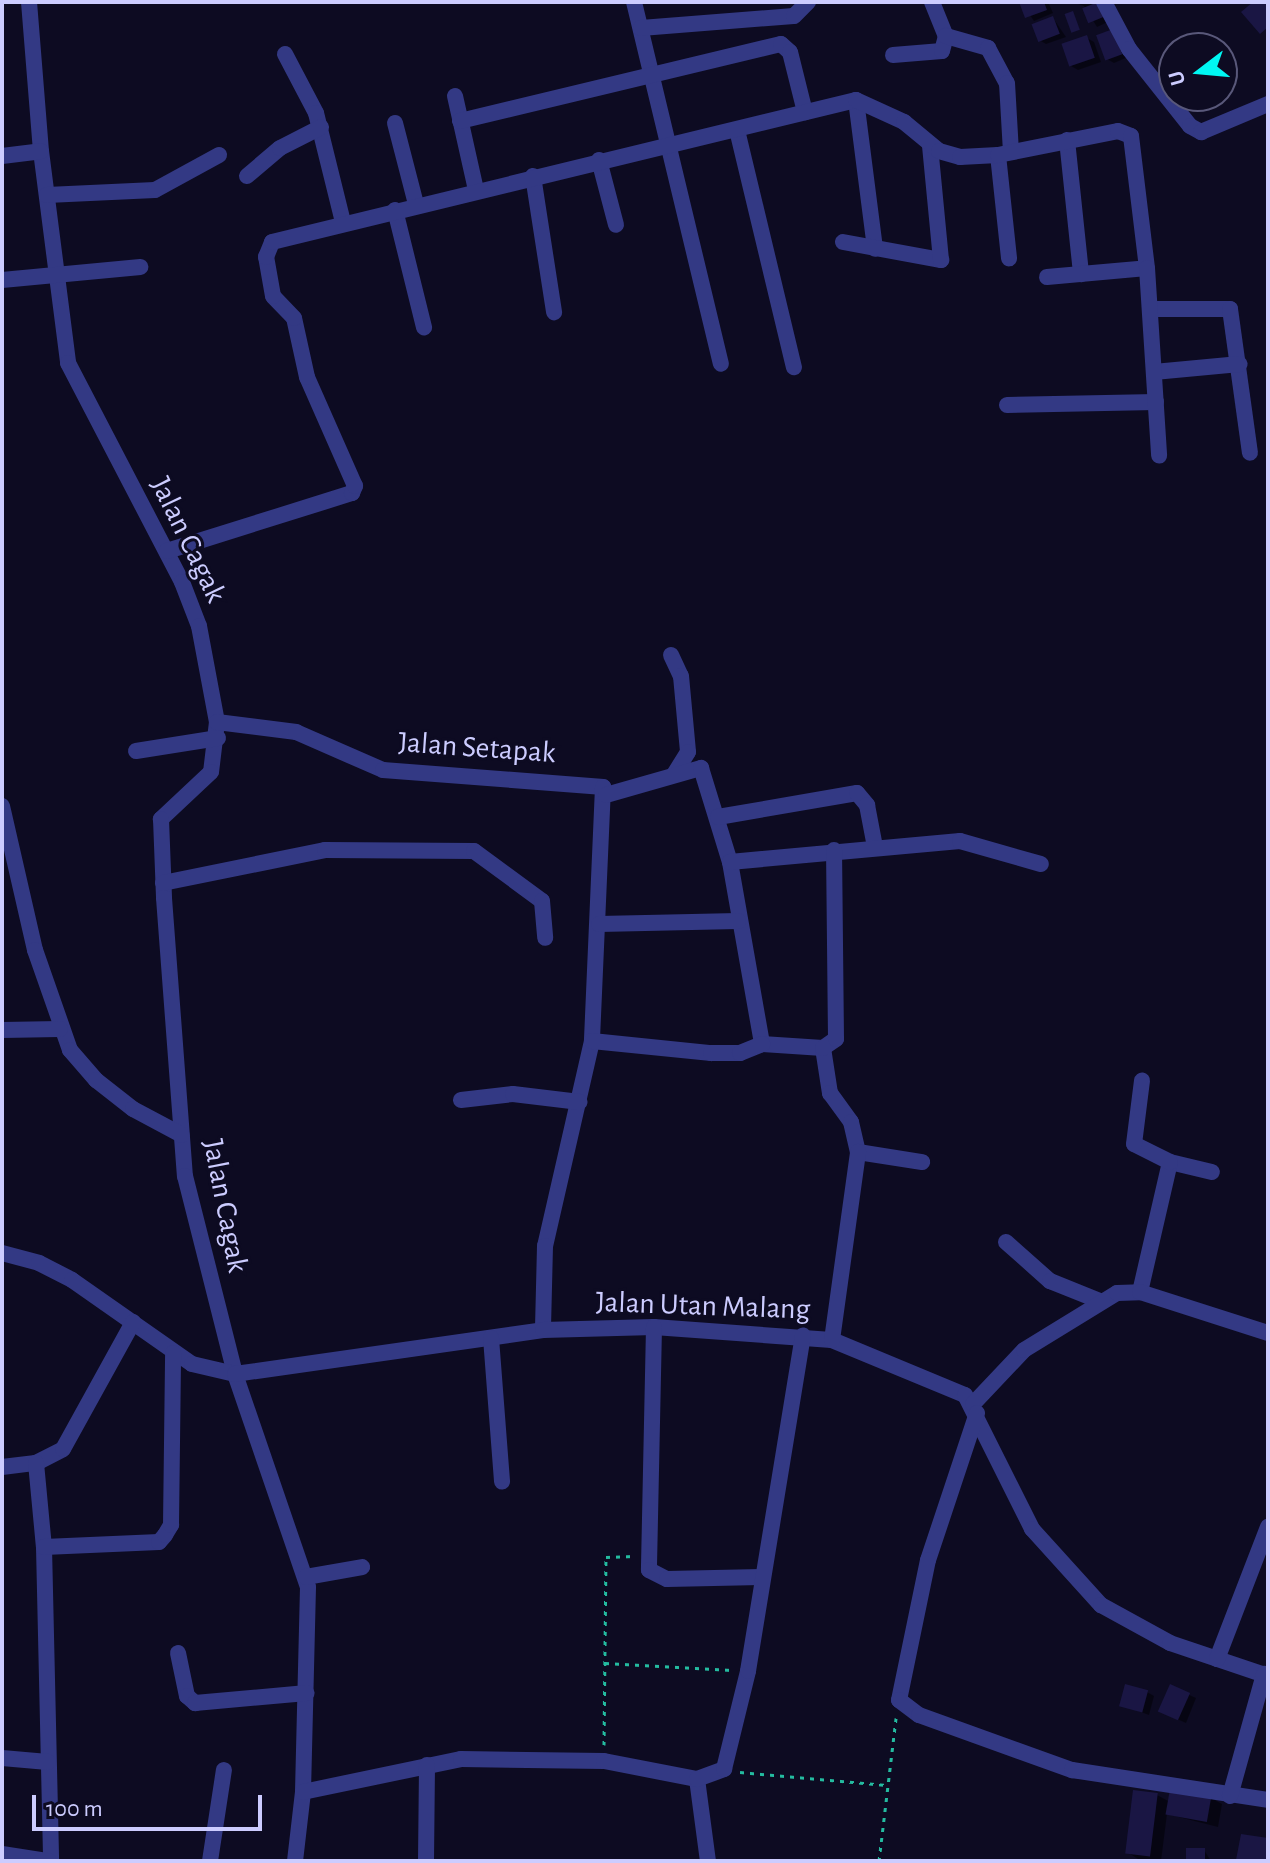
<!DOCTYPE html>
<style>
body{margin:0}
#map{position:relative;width:1270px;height:1863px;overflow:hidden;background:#0d0b22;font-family:"Alegreya Sans",sans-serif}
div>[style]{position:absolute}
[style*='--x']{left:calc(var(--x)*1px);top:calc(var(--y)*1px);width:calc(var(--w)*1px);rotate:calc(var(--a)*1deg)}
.shadow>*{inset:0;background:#0007}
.building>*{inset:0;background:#1a1644;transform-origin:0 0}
.path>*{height:3px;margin-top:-1.5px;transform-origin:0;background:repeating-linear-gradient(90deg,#24bba0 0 4px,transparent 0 10px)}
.minor>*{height:16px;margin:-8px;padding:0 8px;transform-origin:8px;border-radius:8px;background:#333984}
span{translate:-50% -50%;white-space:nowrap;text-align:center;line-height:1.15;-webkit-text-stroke:6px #0d0b22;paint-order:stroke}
.street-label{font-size:30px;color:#ccf}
.frame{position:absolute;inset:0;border:4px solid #ccf;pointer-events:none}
.north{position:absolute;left:1158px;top:32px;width:80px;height:80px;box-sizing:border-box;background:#0d0b22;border:2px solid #59587a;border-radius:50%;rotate:254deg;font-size:22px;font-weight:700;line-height:32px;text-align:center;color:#ccf}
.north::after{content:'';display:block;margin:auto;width:28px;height:36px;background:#00f7f3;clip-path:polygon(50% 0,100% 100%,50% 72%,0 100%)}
.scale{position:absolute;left:32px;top:1795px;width:230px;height:36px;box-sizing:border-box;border:4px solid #ccf;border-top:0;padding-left:10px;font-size:24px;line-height:28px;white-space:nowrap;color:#ccf;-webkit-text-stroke:6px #0d0b22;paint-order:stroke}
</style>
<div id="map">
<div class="shadow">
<i style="clip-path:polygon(1021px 2px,1048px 2px,1053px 13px,1034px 21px)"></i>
<i style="clip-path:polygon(1072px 2px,1097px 2px,1110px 21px,1097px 27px,1084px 6px)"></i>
<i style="clip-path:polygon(1053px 18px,1066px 37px,1046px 44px,1039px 40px)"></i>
<i style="clip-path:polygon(1113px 31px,1128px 57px,1114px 63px,1107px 59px)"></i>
<i style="clip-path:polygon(1087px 38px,1094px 42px,1101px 62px,1078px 70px,1071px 66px)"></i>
<i style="clip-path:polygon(1171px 1687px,1196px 1698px,1186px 1723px,1168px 1715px)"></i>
<i style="clip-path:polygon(1147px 1692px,1154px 1696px,1149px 1715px,1122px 1705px)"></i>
<i style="clip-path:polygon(1157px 1795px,1170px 1802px,1211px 1798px,1222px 1804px,1218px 1827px,1167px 1814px,1161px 1861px,1138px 1859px,1127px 1852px)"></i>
<i style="clip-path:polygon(1204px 1850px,1211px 1861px,1189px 1861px)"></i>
</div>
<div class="building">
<i style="clip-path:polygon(1019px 2px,1044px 2px,1047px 10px,1025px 18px)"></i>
<i style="left:1098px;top:2px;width:16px;height:17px;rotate:68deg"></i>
<i style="clip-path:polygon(1253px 2px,1268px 2px,1268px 27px,1260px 34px,1241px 12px)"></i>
<i style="left:1073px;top:11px;width:20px;height:9px;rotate:70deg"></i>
<i style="left:1053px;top:16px;width:19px;height:23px;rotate:69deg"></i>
<i style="left:1113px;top:29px;width:27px;height:18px;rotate:70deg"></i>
<i style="left:1087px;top:35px;width:24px;height:27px;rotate:71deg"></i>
<i style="left:1125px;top:1684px;width:24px;height:23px;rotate:15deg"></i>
<i style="left:1170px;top:1684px;width:22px;height:30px;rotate:24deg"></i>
<i style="left:1170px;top:1789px;width:42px;height:26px;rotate:10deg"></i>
<i style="left:1133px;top:1790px;width:25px;height:64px;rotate:7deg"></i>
<i style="clip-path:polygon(1241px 1834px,1268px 1838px,1268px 1861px,1236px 1860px)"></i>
<i style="left:1205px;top:1848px;width:13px;height:19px;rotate:90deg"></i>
</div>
<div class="path">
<i style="--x:605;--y:1663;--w:127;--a:3.2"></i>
<i style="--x:604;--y:1745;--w:188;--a:-89.4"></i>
<i style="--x:606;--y:1557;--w:29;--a:-2"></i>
<i style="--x:740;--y:1772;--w:147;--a:5.1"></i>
<i style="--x:879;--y:1861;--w:144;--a:-83.2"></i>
</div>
<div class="minor">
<i style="--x:29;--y:2;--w:149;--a:85.4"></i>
<i style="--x:41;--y:151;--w:214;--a:82.7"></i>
<i style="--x:68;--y:363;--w:247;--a:62.5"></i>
<i style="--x:182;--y:582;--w:47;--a:68.9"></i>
<i style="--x:199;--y:626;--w:98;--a:79.4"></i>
<i style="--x:217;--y:722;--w:50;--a:96.8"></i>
<i style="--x:211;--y:772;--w:69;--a:136.8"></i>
<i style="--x:161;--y:819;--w:79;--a:87.8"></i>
<i style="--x:164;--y:898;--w:279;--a:85.7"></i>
<i style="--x:185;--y:1176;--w:204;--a:75.8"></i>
<i style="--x:235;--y:1374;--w:225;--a:71.1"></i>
<i style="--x:308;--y:1587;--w:205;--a:91.4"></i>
<i style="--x:303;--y:1792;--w:69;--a:96.6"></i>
<i style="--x:634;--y:2;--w:372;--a:76.5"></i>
<i style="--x:932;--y:2;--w:37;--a:68"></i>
<i style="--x:1104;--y:2;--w:53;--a:62"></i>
<i style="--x:1129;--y:49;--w:98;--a:51.6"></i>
<i style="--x:1190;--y:126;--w:13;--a:29"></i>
<i style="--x:1201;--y:132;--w:73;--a:-22.7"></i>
<i style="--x:641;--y:28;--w:153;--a:-4.5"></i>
<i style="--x:794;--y:16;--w:20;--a:-45"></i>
<i style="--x:285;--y:54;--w:67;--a:62.3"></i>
<i style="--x:316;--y:113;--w:112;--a:76.1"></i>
<i style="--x:893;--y:55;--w:49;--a:-4.7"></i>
<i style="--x:942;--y:51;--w:16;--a:-75"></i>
<i style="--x:946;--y:36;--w:44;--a:15.9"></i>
<i style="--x:988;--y:48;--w:40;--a:62"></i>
<i style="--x:1007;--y:83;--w:69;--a:86.7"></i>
<i style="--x:455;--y:96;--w:96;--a:77.4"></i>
<i style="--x:856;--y:100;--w:150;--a:82.7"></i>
<i style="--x:460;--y:121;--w:330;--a:-13.5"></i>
<i style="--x:781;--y:44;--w:12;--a:42"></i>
<i style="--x:790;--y:52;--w:62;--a:76"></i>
<i style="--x:395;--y:123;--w:84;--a:75.5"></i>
<i style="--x:737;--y:130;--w:244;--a:76.5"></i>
<i style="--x:1067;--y:140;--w:135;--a:84"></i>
<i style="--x:998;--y:155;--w:104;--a:83.9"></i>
<i style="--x:2;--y:156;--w:39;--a:-7"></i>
<i style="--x:599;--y:160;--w:67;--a:75.3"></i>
<i style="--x:247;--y:176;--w:43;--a:-40.3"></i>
<i style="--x:280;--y:148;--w:46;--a:-27.1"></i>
<i style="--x:533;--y:176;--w:138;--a:81.2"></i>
<i style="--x:47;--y:195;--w:108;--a:-2.7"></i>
<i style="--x:155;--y:190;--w:73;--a:-28.7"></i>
<i style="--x:395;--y:210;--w:121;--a:76.1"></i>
<i style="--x:843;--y:242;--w:100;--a:10.4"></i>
<i style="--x:941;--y:260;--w:116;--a:-95.5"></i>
<i style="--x:1047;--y:277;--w:100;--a:-5.1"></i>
<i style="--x:2;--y:280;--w:139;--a:-5.4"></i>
<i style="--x:1150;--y:309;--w:80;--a:0"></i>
<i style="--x:1230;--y:309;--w:145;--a:82.1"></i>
<i style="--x:1154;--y:372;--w:86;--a:-5.3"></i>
<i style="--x:1007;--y:405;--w:149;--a:-1.2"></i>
<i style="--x:167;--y:551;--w:194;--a:-17.4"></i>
<i style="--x:352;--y:493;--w:8;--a:-67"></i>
<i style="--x:355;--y:486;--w:119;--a:-113.8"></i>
<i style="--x:307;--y:377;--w:60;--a:-102.4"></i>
<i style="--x:294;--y:318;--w:30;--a:-134"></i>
<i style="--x:273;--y:296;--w:40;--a:-100"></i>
<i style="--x:266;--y:257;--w:16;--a:-68"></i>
<i style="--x:272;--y:242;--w:601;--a:-13.67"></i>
<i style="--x:856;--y:100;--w:53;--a:24.6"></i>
<i style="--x:904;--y:122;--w:45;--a:39.6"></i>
<i style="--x:939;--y:151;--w:22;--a:16"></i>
<i style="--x:960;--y:157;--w:38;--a:-3"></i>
<i style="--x:998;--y:155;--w:122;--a:-11.3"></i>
<i style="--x:1118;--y:131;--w:14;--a:21"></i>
<i style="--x:1131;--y:136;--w:133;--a:83.1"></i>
<i style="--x:1147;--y:268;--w:188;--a:86.3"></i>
<i style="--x:671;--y:655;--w:23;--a:65"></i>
<i style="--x:681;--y:676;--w:76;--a:84.7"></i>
<i style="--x:688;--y:752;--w:25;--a:122"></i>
<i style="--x:217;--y:722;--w:80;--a:7.2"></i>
<i style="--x:296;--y:732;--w:95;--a:23.6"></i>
<i style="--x:383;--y:770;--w:221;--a:4.4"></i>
<i style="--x:603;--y:787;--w:254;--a:92.5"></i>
<i style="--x:592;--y:1041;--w:210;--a:102.9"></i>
<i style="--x:545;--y:1246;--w:84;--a:91.4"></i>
<i style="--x:136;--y:751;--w:83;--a:-9"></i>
<i style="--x:606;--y:795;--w:99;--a:-15.9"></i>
<i style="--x:701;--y:768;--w:98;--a:72.9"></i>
<i style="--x:730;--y:862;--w:185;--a:80"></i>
<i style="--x:762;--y:1044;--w:61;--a:3.8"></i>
<i style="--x:823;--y:1048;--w:46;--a:81.2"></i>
<i style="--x:830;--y:1093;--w:36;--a:54"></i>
<i style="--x:851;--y:1122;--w:31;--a:77"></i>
<i style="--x:858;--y:1152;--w:65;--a:8.9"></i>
<i style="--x:2;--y:806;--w:148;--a:77.1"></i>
<i style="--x:35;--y:950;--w:106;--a:70.7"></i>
<i style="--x:70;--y:1050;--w:40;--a:49"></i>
<i style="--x:96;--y:1080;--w:47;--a:38.1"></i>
<i style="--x:133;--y:1109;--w:55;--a:28"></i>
<i style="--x:718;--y:817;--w:141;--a:-9.8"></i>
<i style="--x:857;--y:793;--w:16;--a:50"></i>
<i style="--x:867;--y:805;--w:43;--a:79.2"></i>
<i style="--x:730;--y:862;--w:231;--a:-5.2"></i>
<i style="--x:960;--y:841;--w:84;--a:15.9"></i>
<i style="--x:163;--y:883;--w:165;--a:-11.5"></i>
<i style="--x:325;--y:850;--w:149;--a:0.4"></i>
<i style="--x:474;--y:851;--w:84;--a:36.3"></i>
<i style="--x:542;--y:901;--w:37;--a:85"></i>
<i style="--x:599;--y:924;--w:139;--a:-1.2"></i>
<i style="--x:2;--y:1030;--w:58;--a:-1"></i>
<i style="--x:592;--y:1041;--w:120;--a:5.8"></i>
<i style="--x:711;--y:1053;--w:29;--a:0"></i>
<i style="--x:740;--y:1053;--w:24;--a:-22"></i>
<i style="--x:823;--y:1048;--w:16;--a:-35"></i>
<i style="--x:836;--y:1039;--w:189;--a:-90.6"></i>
<i style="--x:461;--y:1100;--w:52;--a:-6.6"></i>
<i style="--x:513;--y:1094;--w:67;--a:6.8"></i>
<i style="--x:1170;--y:1162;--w:43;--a:13.4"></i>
<i style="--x:1006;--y:1242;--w:59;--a:41.6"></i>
<i style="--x:1050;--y:1281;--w:54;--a:21.8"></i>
<i style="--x:2;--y:1253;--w:38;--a:15"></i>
<i style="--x:39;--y:1263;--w:37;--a:27"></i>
<i style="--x:72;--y:1280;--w:146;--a:35"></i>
<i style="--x:192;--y:1364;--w:44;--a:13.1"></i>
<i style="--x:235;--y:1374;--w:311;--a:-8.1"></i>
<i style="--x:543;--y:1330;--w:111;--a:-1.5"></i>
<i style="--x:654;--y:1327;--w:178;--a:4.2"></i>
<i style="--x:832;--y:1340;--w:144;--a:22.5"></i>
<i style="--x:965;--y:1395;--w:150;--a:63.4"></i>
<i style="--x:1032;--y:1529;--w:103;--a:47.8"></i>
<i style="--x:1101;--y:1605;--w:79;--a:28.8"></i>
<i style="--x:1170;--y:1643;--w:103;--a:18.6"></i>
<i style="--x:1140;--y:1292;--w:133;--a:-77"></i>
<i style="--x:1170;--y:1162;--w:40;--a:-153.4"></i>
<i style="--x:1134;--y:1144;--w:64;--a:-82.8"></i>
<i style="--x:654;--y:1327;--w:243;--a:91.2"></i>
<i style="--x:649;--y:1570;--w:20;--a:27"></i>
<i style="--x:667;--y:1579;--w:94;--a:-1.2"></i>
<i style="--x:491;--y:1338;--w:144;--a:85.6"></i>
<i style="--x:832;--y:1340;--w:190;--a:-82.1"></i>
<i style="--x:973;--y:1404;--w:74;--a:-46.6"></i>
<i style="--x:1024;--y:1350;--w:109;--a:-31.5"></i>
<i style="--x:1117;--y:1293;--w:23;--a:-2"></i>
<i style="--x:1140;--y:1292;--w:134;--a:17.8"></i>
<i style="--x:977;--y:1413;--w:155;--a:108.4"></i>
<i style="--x:928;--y:1560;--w:143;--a:101.7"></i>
<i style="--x:899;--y:1700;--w:25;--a:37"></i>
<i style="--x:919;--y:1715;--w:163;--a:19.8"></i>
<i style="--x:1072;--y:1770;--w:198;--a:8.7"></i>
<i style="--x:36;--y:1463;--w:30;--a:-27"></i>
<i style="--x:63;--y:1449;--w:145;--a:-61.1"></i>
<i style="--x:2;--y:1467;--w:34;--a:-7"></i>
<i style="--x:36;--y:1463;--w:84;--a:84.6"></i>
<i style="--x:44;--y:1547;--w:314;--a:88.7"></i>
<i style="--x:44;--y:1547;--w:115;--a:-2.5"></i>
<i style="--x:159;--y:1542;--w:9;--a:-49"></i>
<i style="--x:165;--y:1535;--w:12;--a:-59"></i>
<i style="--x:171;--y:1525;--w:172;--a:-89.3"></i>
<i style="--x:306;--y:1577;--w:57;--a:-10.1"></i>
<i style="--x:178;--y:1653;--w:44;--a:78.2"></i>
<i style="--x:187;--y:1696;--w:11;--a:41"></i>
<i style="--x:195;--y:1703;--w:112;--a:-5.1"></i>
<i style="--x:1217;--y:1659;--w:142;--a:-68.9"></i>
<i style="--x:2;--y:1758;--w:46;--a:5"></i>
<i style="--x:697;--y:1779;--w:83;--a:82.4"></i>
<i style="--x:303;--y:1792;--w:161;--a:-11.8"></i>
<i style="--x:461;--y:1759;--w:143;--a:0.8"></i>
<i style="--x:604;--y:1761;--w:95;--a:11"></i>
<i style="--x:697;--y:1779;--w:29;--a:-20"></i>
<i style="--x:724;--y:1769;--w:101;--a:-76.2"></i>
<i style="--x:748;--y:1671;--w:340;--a:-80.7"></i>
<i style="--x:1230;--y:1796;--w:127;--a:-74.4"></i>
<i style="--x:2;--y:1854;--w:47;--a:8.7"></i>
<i style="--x:210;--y:1861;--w:92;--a:-81.3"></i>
<i style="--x:426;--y:1861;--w:96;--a:-89.4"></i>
</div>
<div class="street-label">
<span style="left:188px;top:540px;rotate:64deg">Jalan Cagak</span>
<span style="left:477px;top:748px;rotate:4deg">Jalan Setapak</span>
<span style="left:225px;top:1206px;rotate:79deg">Jalan Cagak</span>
<span style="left:703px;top:1306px;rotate:2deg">Jalan Utan Malang</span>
</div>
<div class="frame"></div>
<div class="north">U</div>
<div class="scale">100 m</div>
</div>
